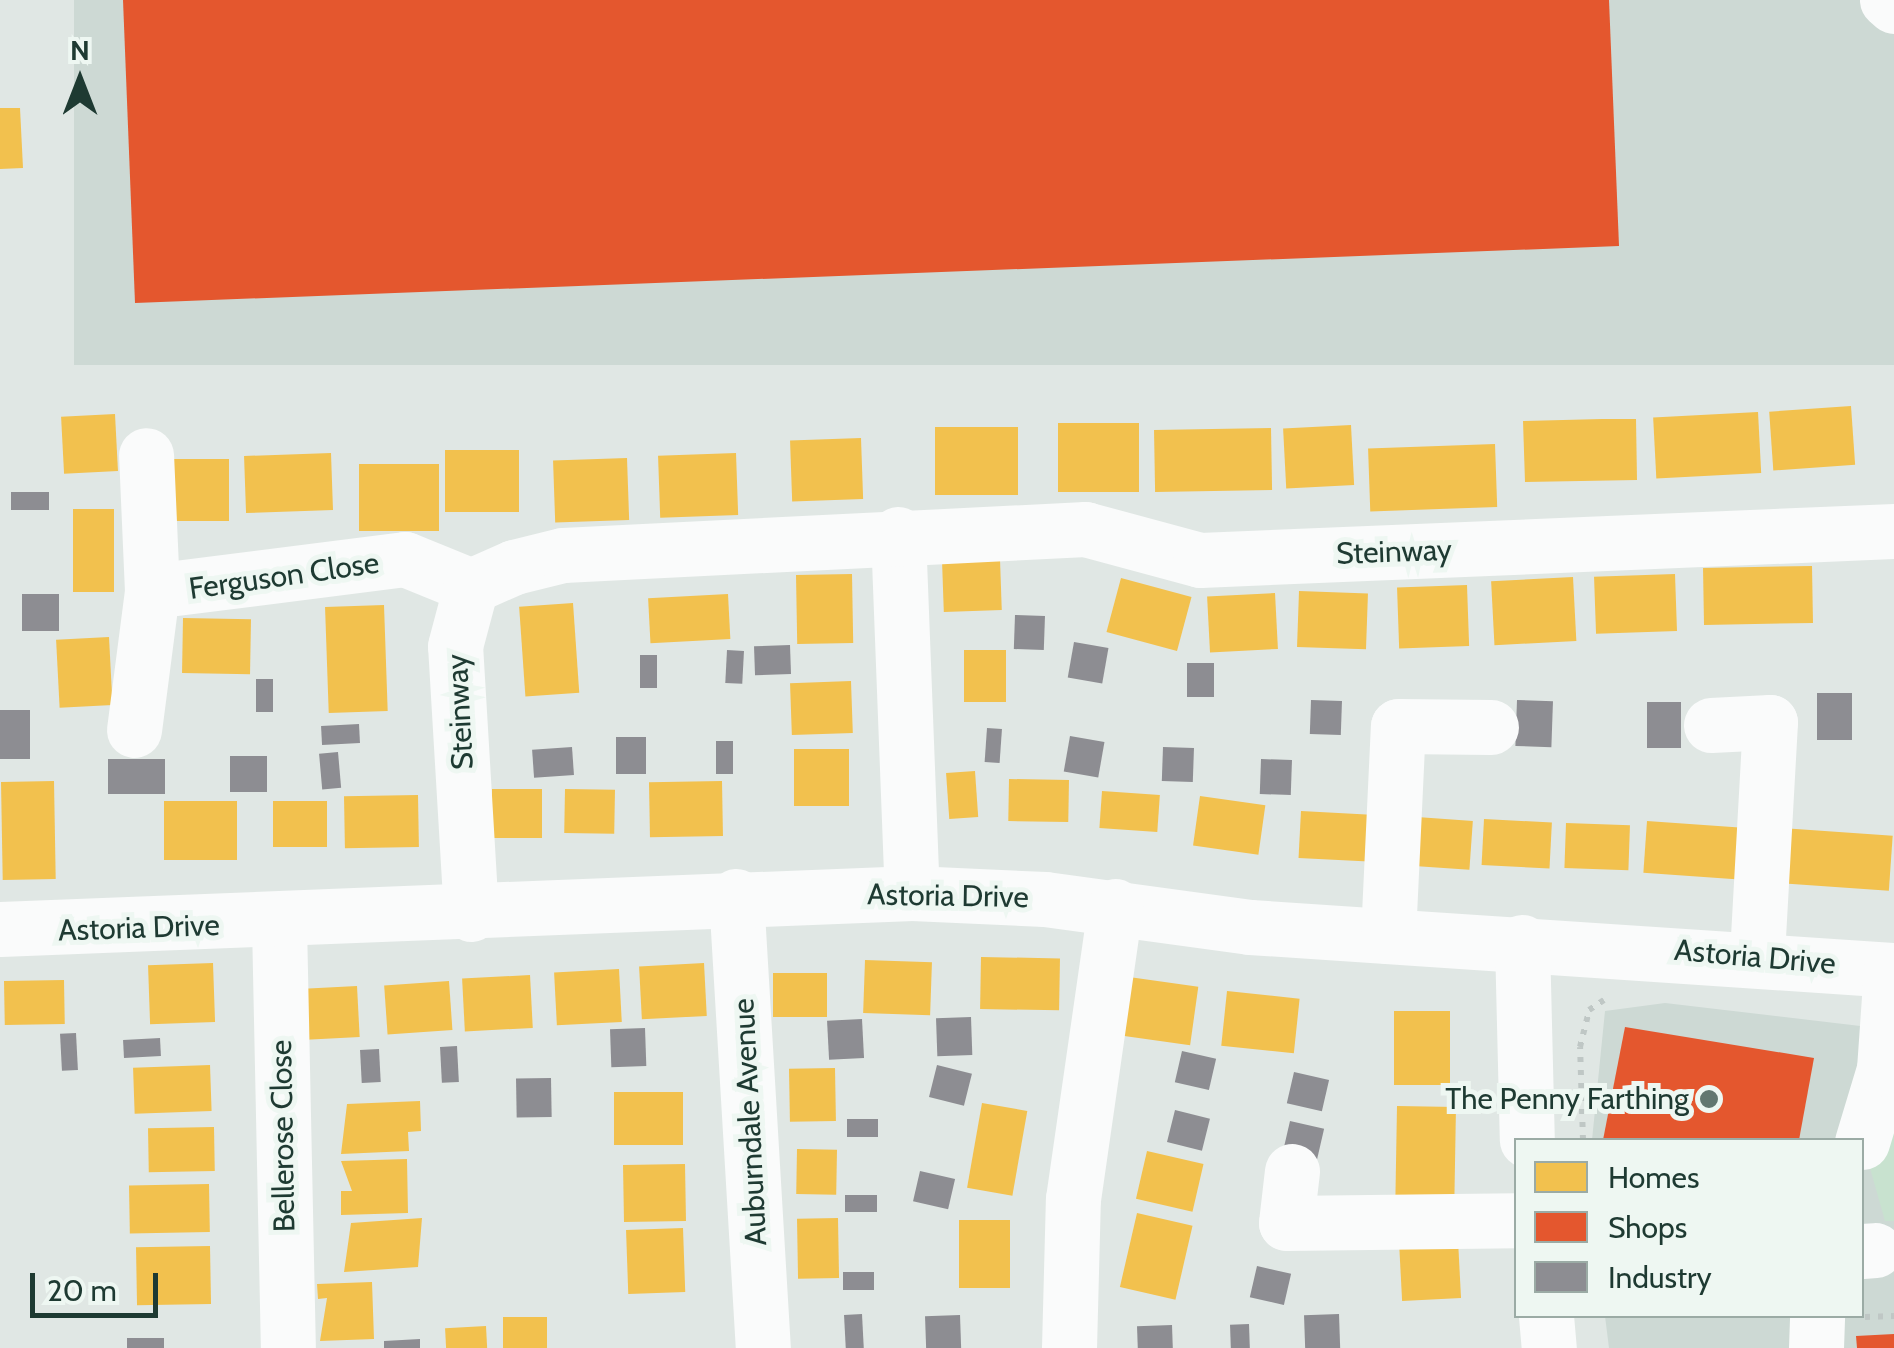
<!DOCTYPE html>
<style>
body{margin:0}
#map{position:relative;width:1894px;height:1348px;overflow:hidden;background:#e0e7e4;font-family:Cabin,sans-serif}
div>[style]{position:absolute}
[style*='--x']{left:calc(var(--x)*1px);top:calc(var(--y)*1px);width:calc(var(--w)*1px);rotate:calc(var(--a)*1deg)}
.built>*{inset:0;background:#cdd9d4;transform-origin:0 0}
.green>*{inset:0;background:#c8e2cf}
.homes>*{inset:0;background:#f2c14e;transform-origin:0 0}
.shops>*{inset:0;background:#e4572e}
.industry>*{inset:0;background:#8d8d92;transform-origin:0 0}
.path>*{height:6px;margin-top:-3px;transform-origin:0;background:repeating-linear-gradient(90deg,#bfc7c5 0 5px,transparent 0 13px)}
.minor>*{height:55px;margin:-27.5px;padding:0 27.5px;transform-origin:27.5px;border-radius:27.5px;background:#fafbfb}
.dots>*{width:28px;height:28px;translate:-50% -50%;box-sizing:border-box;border:5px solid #eef7f2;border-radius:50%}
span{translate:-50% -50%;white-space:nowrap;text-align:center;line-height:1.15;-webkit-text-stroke:10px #eef7f2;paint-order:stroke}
.street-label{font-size:30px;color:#1e3a32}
.poi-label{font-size:30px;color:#1e3a32}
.right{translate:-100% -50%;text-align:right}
.legend{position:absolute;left:1514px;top:1138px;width:350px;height:180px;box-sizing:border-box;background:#eef7f2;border:2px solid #9baba5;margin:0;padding:12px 18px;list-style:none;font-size:30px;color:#1e3a32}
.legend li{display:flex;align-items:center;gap:20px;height:50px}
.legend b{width:50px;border:2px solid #9baba5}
.north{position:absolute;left:30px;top:30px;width:100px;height:100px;-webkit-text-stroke:8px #eef7f2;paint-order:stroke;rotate:0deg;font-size:28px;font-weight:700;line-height:40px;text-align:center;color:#1e3a32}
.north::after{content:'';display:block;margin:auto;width:35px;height:45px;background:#1e3a32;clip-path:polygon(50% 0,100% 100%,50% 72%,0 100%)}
.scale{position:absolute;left:30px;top:1273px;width:128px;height:45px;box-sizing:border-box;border:5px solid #1e3a32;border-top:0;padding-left:12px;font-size:30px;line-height:35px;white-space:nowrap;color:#1e3a32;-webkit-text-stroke:8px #eef7f2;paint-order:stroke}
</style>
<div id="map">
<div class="built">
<i style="left:74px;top:0;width:1820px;height:365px"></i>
<i style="clip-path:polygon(1665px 1003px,1894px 1030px,1894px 1348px,1609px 1348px,1605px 1316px,1862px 1316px,1862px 1140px,1592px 1140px,1605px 1011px)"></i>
</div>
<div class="green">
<i style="clip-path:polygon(1894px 1116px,1894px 1221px,1885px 1221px,1870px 1168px)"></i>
</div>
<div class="homes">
<i style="clip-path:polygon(0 108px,20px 108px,23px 168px,0 169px)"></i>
<i style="left:1851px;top:406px;width:59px;height:82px;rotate:86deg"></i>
<i style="left:1758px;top:412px;width:61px;height:105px;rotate:87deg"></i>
<i style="left:115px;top:414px;width:57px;height:54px;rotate:87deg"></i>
<i style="clip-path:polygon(1602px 419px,1636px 419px,1637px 480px,1525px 482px,1523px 421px)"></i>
<i style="left:1139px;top:423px;width:69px;height:81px;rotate:90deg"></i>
<i style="left:1351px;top:425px;width:60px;height:68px;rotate:87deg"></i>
<i style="left:935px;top:427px;width:83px;height:68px"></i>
<i style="left:1271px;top:428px;width:62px;height:117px;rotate:89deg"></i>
<i style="left:861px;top:438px;width:61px;height:71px;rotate:88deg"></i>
<i style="left:1495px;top:444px;width:63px;height:127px;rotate:88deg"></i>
<i style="left:445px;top:450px;width:74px;height:62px"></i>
<i style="left:331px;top:453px;width:57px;height:87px;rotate:88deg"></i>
<i style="left:736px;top:453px;width:62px;height:78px;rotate:88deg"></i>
<i style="left:627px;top:458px;width:62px;height:74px;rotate:88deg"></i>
<i style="left:170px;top:459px;width:59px;height:62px"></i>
<i style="left:439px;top:464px;width:67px;height:80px;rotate:90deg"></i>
<i style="left:73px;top:509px;width:41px;height:83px"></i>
<i style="left:1000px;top:559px;width:51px;height:58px;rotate:88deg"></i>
<i style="left:1812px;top:566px;width:57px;height:109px;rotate:89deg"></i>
<i style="left:852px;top:574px;width:69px;height:56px;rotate:89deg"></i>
<i style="left:1675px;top:574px;width:57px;height:81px;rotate:88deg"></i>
<i style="left:1573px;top:577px;width:64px;height:82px;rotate:87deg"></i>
<i style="left:1121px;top:578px;width:73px;height:56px;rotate:15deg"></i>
<i style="left:1467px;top:585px;width:61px;height:70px;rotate:88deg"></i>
<i style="left:1299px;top:591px;width:69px;height:56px;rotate:2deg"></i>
<i style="left:1275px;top:593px;width:56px;height:68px;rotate:87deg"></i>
<i style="left:728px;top:594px;width:45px;height:80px;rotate:87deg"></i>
<i style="left:573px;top:603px;width:90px;height:54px;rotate:86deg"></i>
<i style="left:384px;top:605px;width:106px;height:59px;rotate:88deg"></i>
<i style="left:183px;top:618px;width:68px;height:55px;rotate:1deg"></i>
<i style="left:109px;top:637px;width:68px;height:53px;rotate:87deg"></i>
<i style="left:964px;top:650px;width:42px;height:52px"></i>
<i style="left:851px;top:681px;width:52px;height:61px;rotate:88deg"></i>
<i style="left:794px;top:749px;width:55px;height:57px"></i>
<i style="left:975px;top:771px;width:46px;height:29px;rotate:86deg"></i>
<i style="left:1009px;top:779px;width:60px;height:42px;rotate:1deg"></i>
<i style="left:54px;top:781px;width:98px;height:53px;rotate:89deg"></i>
<i style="left:722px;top:781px;width:55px;height:73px;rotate:89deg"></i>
<i style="left:542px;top:789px;width:49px;height:50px;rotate:90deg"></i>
<i style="left:565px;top:789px;width:50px;height:44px;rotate:1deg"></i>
<i style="left:1102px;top:791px;width:58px;height:37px;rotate:4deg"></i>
<i style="left:418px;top:795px;width:52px;height:74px;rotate:89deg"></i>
<i style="left:1200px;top:796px;width:66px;height:50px;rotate:8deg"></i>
<i style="left:237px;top:801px;width:59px;height:73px;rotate:90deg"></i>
<i style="left:273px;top:801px;width:54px;height:46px"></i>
<i style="left:1301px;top:811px;width:70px;height:47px;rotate:3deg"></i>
<i style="left:1403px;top:816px;width:70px;height:49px;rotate:4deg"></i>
<i style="left:1484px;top:819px;width:68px;height:46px;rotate:3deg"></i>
<i style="left:1647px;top:821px;width:96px;height:52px;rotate:4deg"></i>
<i style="left:1566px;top:823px;width:64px;height:45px;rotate:2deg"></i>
<i style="left:1766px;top:827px;width:127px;height:55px;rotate:4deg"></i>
<i style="left:981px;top:957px;width:79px;height:52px;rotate:1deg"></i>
<i style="left:865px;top:960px;width:67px;height:53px;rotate:2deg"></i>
<i style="left:213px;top:963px;width:59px;height:65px;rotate:88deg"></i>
<i style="left:704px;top:963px;width:53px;height:65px;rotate:87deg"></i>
<i style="left:619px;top:969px;width:53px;height:65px;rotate:87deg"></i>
<i style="left:827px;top:973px;width:44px;height:54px;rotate:90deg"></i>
<i style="left:530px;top:975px;width:53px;height:68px;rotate:87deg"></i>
<i style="left:1129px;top:977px;width:70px;height:59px;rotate:8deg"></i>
<i style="left:64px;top:980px;width:44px;height:60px;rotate:89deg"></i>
<i style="left:449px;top:981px;width:49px;height:65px;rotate:86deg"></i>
<i style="left:357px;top:986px;width:51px;height:63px;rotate:87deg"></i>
<i style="left:1227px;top:991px;width:73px;height:55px;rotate:6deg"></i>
<i style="left:1394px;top:1011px;width:56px;height:74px"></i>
<i style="left:210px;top:1065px;width:46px;height:77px;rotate:88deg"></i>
<i style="left:835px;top:1068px;width:53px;height:46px;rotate:89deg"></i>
<i style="left:614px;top:1092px;width:69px;height:53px"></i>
<i style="clip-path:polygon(420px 1101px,421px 1131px,408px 1132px,409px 1151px,341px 1154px,347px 1104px)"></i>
<i style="left:982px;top:1103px;width:46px;height:86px;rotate:10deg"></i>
<i style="left:1397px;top:1106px;width:59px;height:105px;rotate:1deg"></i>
<i style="left:214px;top:1127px;width:44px;height:66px;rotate:89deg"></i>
<i style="left:797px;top:1149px;width:40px;height:45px;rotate:1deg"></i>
<i style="left:1147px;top:1151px;width:58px;height:49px;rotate:13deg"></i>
<i style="clip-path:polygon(407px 1159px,408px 1213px,341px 1215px,341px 1191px,352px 1191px,341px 1161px)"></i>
<i style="left:685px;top:1164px;width:57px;height:62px;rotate:89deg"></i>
<i style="left:209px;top:1184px;width:48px;height:80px;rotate:89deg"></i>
<i style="left:1137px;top:1213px;width:57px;height:76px;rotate:13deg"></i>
<i style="clip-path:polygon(422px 1218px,418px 1267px,344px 1272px,351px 1223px)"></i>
<i style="left:838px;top:1218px;width:60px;height:41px;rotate:89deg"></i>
<i style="left:1010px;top:1220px;width:68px;height:51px;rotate:90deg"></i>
<i style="left:683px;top:1228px;width:64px;height:57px;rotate:88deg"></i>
<i style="left:1458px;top:1240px;width:58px;height:59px;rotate:87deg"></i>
<i style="left:210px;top:1246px;width:58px;height:74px;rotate:89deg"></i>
<i style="clip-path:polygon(372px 1282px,374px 1339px,320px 1341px,327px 1298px,318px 1299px,317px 1284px)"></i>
<i style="left:503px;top:1317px;width:44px;height:31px"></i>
<i style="left:486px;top:1326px;width:22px;height:41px;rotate:87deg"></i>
</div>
<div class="shops">
<i style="clip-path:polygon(123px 0,1609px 0,1619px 246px,135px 303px)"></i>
<i style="clip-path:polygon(1625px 1027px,1814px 1058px,1799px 1140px,1603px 1140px)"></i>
<i style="clip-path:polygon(1894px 1334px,1894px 1348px,1857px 1348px,1856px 1336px)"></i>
</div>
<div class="industry">
<i style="left:49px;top:492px;width:18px;height:38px;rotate:90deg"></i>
<i style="left:22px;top:594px;width:37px;height:37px"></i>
<i style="left:1015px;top:615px;width:30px;height:34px;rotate:2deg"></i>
<i style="left:1074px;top:642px;width:35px;height:36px;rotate:10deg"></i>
<i style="left:790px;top:645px;width:29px;height:36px;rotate:88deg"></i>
<i style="left:727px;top:650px;width:17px;height:33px;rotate:3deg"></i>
<i style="left:640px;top:655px;width:17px;height:33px"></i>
<i style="left:1187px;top:663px;width:27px;height:34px"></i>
<i style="left:256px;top:679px;width:17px;height:33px"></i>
<i style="left:1817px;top:693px;width:35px;height:47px"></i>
<i style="left:1311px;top:700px;width:31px;height:34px;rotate:2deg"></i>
<i style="left:1517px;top:700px;width:36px;height:46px;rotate:2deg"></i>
<i style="left:1647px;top:702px;width:34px;height:46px"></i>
<i style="left:0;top:710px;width:30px;height:49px"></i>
<i style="left:359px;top:724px;width:19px;height:38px;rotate:87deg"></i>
<i style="left:987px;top:728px;width:15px;height:34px;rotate:4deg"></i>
<i style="left:1070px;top:736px;width:35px;height:36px;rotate:10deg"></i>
<i style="left:616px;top:737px;width:30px;height:37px"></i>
<i style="left:716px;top:741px;width:17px;height:33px"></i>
<i style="left:572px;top:747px;width:28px;height:40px;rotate:86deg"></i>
<i style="left:1163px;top:747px;width:31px;height:34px;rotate:2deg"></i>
<i style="left:338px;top:752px;width:36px;height:19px;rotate:85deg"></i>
<i style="left:230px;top:756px;width:37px;height:36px"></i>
<i style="left:108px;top:759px;width:57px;height:35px"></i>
<i style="left:1261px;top:759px;width:31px;height:35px;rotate:2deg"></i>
<i style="left:971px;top:1017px;width:38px;height:35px;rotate:88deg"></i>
<i style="left:862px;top:1019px;width:39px;height:35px;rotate:87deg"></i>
<i style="left:645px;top:1028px;width:38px;height:35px;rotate:88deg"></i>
<i style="left:76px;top:1033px;width:37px;height:16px;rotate:87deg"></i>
<i style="left:160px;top:1038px;width:18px;height:37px;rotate:87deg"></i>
<i style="left:457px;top:1046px;width:36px;height:17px;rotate:87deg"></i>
<i style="left:379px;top:1049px;width:33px;height:19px;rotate:87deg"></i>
<i style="left:1182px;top:1051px;width:35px;height:32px;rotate:13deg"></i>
<i style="left:937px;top:1065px;width:36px;height:33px;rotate:14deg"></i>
<i style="left:1294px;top:1072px;width:36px;height:32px;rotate:13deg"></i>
<i style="left:551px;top:1078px;width:39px;height:35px;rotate:89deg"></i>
<i style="left:1175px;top:1110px;width:36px;height:33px;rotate:14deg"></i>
<i style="left:847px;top:1119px;width:31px;height:18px"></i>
<i style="left:1290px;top:1121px;width:35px;height:32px;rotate:13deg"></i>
<i style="left:920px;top:1171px;width:36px;height:31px;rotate:13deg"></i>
<i style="left:845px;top:1195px;width:32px;height:17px"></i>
<i style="left:1257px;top:1266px;width:35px;height:32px;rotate:13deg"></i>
<i style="left:843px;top:1272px;width:31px;height:18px"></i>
<i style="left:862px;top:1314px;width:34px;height:18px;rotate:87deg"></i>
<i style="left:1339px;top:1314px;width:34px;height:35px;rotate:88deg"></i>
<i style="left:960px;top:1315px;width:33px;height:35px;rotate:88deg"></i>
<i style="left:1249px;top:1324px;width:24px;height:19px;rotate:88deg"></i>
<i style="left:1172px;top:1325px;width:23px;height:35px;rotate:88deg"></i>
<i style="left:164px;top:1338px;width:10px;height:37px;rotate:90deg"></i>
<i style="clip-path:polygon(420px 1339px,420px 1348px,384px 1348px,384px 1341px)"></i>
</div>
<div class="path">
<i style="--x:1583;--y:1140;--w:93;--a:-91.8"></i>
<i style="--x:1580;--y:1047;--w:38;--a:-76"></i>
<i style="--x:1589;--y:1010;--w:18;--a:-34"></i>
<i style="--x:1865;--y:1317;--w:29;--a:-2"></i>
</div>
<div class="minor">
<i style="--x:1887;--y:0;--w:9;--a:41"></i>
<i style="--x:898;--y:534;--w:359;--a:87.8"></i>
<i style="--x:152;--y:591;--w:255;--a:-7.2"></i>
<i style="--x:405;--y:559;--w:71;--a:22.2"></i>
<i style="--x:1711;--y:725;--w:59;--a:-2.9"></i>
<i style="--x:1770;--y:722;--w:232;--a:93.2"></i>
<i style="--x:134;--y:730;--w:140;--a:-82.6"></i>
<i style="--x:152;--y:591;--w:136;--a:-92.5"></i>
<i style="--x:736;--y:896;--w:453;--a:86.6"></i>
<i style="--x:471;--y:914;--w:268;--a:-93.4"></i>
<i style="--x:455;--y:646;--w:62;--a:-75.1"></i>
<i style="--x:471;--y:586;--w:47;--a:-23.8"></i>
<i style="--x:514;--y:567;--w:50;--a:-13.8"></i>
<i style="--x:563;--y:555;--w:523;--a:-2.85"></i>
<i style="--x:1085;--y:529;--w:119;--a:15.1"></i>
<i style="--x:1200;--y:560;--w:695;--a:-2.39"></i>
<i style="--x:279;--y:924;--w:424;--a:88.8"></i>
<i style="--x:0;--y:929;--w:913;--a:-2.26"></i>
<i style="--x:912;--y:893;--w:133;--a:2.6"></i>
<i style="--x:1045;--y:899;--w:207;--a:7.8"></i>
<i style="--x:1250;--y:927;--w:645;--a:3.82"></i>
<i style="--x:1388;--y:936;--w:210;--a:-87.3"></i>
<i style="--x:1398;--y:726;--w:93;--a:0.6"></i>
<i style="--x:1522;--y:942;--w:198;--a:88.6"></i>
<i style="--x:1862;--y:1142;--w:76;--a:-73.2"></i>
<i style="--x:1884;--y:1069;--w:99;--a:-86"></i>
<i style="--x:1292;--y:1171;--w:52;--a:96.6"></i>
<i style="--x:1286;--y:1223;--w:230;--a:-0.7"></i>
<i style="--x:1862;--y:1251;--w:13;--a:-4"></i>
<i style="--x:1546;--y:1316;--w:32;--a:85"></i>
<i style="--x:1069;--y:1348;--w:149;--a:-88.5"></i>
<i style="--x:1073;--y:1199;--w:296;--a:-81.8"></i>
<i style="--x:1816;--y:1348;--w:32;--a:-88"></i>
</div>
<div class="dots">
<i style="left:1709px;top:1099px;background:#627770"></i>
</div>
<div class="street-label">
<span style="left:1394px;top:552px;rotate:-2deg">Steinway</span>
<span style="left:284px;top:576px;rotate:-8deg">Ferguson Close</span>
<span style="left:460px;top:712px;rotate:-93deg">Steinway</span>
<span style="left:948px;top:896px;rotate:1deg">Astoria Drive</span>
<span style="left:139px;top:928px;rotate:-2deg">Astoria Drive</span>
<span style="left:1755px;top:957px;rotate:5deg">Astoria Drive</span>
<span style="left:750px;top:1122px;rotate:-93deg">Auburndale Avenue</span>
<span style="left:283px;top:1136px;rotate:-91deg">Bellerose Close</span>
</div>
<div class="poi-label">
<span class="right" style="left:1689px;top:1099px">The Penny Farthing</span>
</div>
<ul class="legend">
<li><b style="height:28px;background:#f2c14e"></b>Homes</li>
<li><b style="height:28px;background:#e4572e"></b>Shops</li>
<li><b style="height:28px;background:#8d8d92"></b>Industry</li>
</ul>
<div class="north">N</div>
<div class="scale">20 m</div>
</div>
